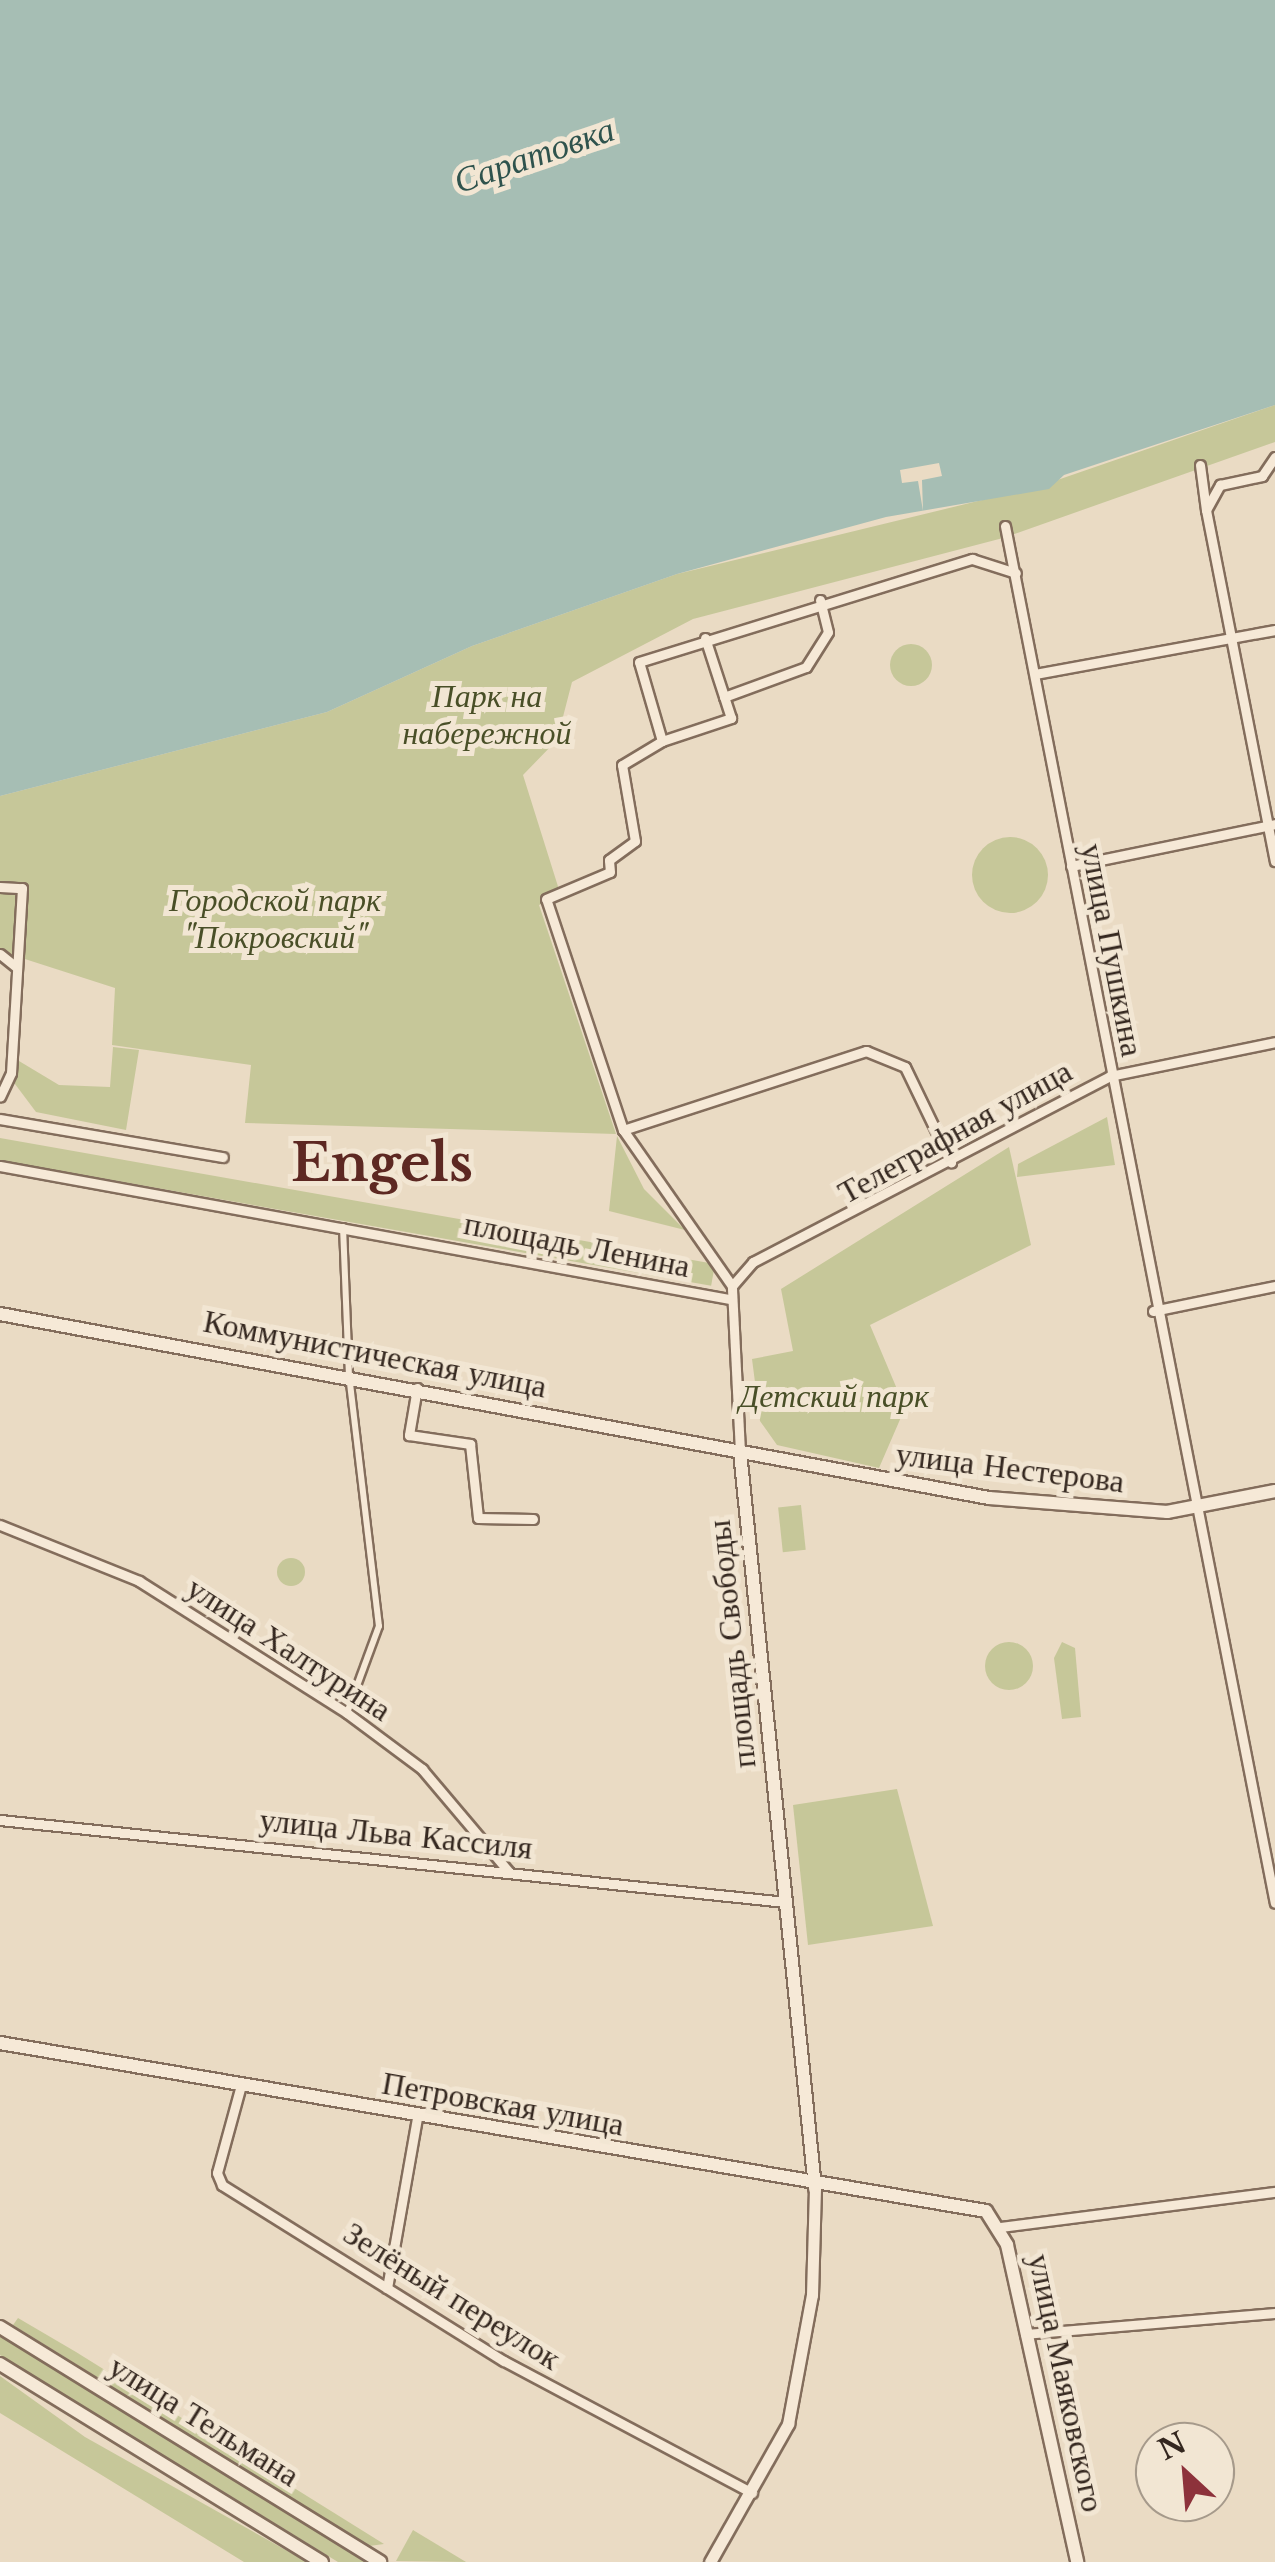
<!DOCTYPE html>
<meta charset="utf-8">
<style>
body{margin:0}
#map{position:relative;width:1275px;height:2562px;overflow:hidden;background:#eadbc4;font-family:"Libre Baskerville",serif}
div>[style]{position:absolute}
[style*='--x']{left:calc(var(--x)*1px);top:calc(var(--y)*1px);width:calc(var(--w)*1px);rotate:calc(var(--a)*1deg)}
.green>*{inset:0;background:#c6c799;transform-origin:0 0}
.round{border-radius:50%}
.water>*{inset:0;background:#a6beb4}
.pier>*{inset:0;background:#eadbc4}
.roads{filter:drop-shadow(2px 0 #836d5c) drop-shadow(-2px 0 #836d5c) drop-shadow(0 2px #836d5c) drop-shadow(0 -2px #836d5c)}
.pedestrian>*{height:6px;margin:-3px;padding:0 3px;transform-origin:3px;border-radius:3px;background:#f6e9d7}
.minor>*{height:9px;margin:-4.5px;padding:0 4.5px;transform-origin:4.5px;border-radius:4.5px;background:#f6e9d7}
.tertiary>*{height:11px;margin:-5.5px;padding:0 5.5px;transform-origin:5.5px;border-radius:5.5px;background:#f6e9d7}
.secondary>*{height:12px;margin:-6px;padding:0 6px;transform-origin:6px;border-radius:6px;background:#f6e9d7}
span{translate:-50% -50%;white-space:nowrap;text-align:center;line-height:1.15;-webkit-text-stroke:10px #f2e6d3;paint-order:stroke}
.park-label{font-size:32px;color:#494f27;font-style:italic}
.street-label{font-size:32px;color:#34271f}
.water-label{font-size:35px;color:#2f534d;font-style:italic}
.town-label{font-size:52px;color:#5d2822;font-weight:700}
.north{position:absolute;left:1135px;top:2422px;width:100px;height:100px;box-sizing:border-box;background:#f2e6d3;border:2px solid #a69a8b;border-radius:50%;rotate:334deg;font-size:28px;font-weight:700;line-height:40px;text-align:center;color:#34271f}
.north::after{content:'';display:block;margin:auto;width:35px;height:45px;background:#8d323b;clip-path:polygon(50% 0,100% 100%,50% 72%,0 100%)}
</style>
<div id="map">
<div class="green">
<i style="clip-path:polygon(1275px 405px,1275px 442px,1003px 538px,693px 619px,572px 682px,557px 740px,523px 775px,561px 896px,539px 905px,616px 1134px,245px 1123px,251px 1065px,112px 1045px,115px 988px,0 951px,0 796px,327px 712px,472px 646px,677px 574px,1040px 486px)"></i>
<i class="round" style="left:890px;top:644px;width:42px;height:42px"></i>
<i class="round" style="left:972px;top:837px;width:76px;height:76px"></i>
<i style="clip-path:polygon(113px 1047px,139px 1050px,126px 1130px,36px 1112px,12px 1080px,14px 1058px,59px 1085px,110px 1087px)"></i>
<i style="clip-path:polygon(1107px 1117px,1115px 1165px,1017px 1177px,1018px 1164px)"></i>
<i style="clip-path:polygon(617px 1136px,644px 1189px,685px 1230px,609px 1211px)"></i>
<i style="left:0;top:1138px;width:726px;height:22px;rotate:10deg"></i>
<i style="clip-path:polygon(1009px 1147px,1031px 1245px,870px 1325px,905px 1408px,879px 1468px,777px 1445px,760px 1421px,752px 1359px,793px 1351px,781px 1289px)"></i>
<i style="left:801px;top:1505px;width:45px;height:23px;rotate:84deg"></i>
<i class="round" style="left:277px;top:1558px;width:28px;height:28px"></i>
<i style="clip-path:polygon(1062px 1642px,1075px 1648px,1081px 1717px,1062px 1719px,1054px 1658px)"></i>
<i class="round" style="left:985px;top:1642px;width:48px;height:48px"></i>
<i style="clip-path:polygon(897px 1789px,933px 1926px,808px 1945px,793px 1805px)"></i>
<i style="clip-path:polygon(18px 2318px,76px 2352px,384px 2544px,369px 2546px,13px 2325px)"></i>
<i style="clip-path:polygon(0 2334px,369px 2562px,338px 2562px,0 2355px)"></i>
<i style="clip-path:polygon(0 2376px,85px 2437px,307px 2562px,244px 2562px,0 2413px)"></i>
<i style="clip-path:polygon(413px 2530px,466px 2562px,396px 2561px)"></i>
</div>
<div class="water">
<i style="clip-path:polygon(0 0,1275px 0,1275px 405px,1064px 475px,1049px 489px,886px 517px,677px 574px,472px 646px,327px 712px,0 796px)"></i>
</div>
<div class="pier">
<i style="clip-path:polygon(939px 463px,942px 476px,922px 480px,923px 511px,918px 481px,902px 483px,900px 470px)"></i>
</div>
<div class="roads">
<div class="pedestrian">
<i style="--x:343;--y:1227;--w:148;--a:87.7"></i>
<i style="--x:349;--y:1375;--w:253;--a:83.2"></i>
<i style="--x:379;--y:1626;--w:93;--a:110.2"></i>
</div>
<div class="minor">
<i style="--x:1200;--y:465;--w:45;--a:82.4"></i>
<i style="--x:1206;--y:510;--w:29;--a:-61"></i>
<i style="--x:1220;--y:485;--w:43;--a:-12.1"></i>
<i style="--x:1262;--y:476;--w:23;--a:-56"></i>
<i style="--x:1206;--y:510;--w:358;--a:78.9"></i>
<i style="--x:1005;--y:526;--w:1403;--a:78.91"></i>
<i style="--x:1035;--y:674;--w:244;--a:-10.4"></i>
<i style="--x:724;--y:697;--w:87;--a:-20.1"></i>
<i style="--x:806;--y:667;--w:41;--a:-57.8"></i>
<i style="--x:828;--y:632;--w:33;--a:-104"></i>
<i style="--x:662;--y:741;--w:73;--a:-18.4"></i>
<i style="--x:731;--y:718;--w:84;--a:-108"></i>
<i style="--x:1071;--y:866;--w:208;--a:-11.6"></i>
<i style="--x:0;--y:887;--w:22;--a:3"></i>
<i style="--x:22;--y:888;--w:185;--a:93.4"></i>
<i style="--x:11;--y:1073;--w:26;--a:115"></i>
<i style="--x:0;--y:954;--w:22;--a:39"></i>
<i style="--x:0;--y:1119;--w:226;--a:9.7"></i>
<i style="--x:623;--y:1130;--w:256;--a:-18"></i>
<i style="--x:866;--y:1051;--w:42;--a:22.3"></i>
<i style="--x:905;--y:1067;--w:106;--a:64.2"></i>
<i style="--x:0;--y:1166;--w:742;--a:10.33"></i>
<i style="--x:732;--y:1286;--w:32;--a:-49"></i>
<i style="--x:753;--y:1262;--w:403;--a:-27.5"></i>
<i style="--x:1110;--y:1076;--w:168;--a:-11.6"></i>
<i style="--x:1153;--y:1311;--w:125;--a:-11.6"></i>
<i style="--x:417;--y:1388;--w:48;--a:99.7"></i>
<i style="--x:409;--y:1435;--w:62;--a:8.4"></i>
<i style="--x:470;--y:1444;--w:74;--a:83.8"></i>
<i style="--x:478;--y:1518;--w:55;--a:1"></i>
<i style="--x:740;--y:1452;--w:166;--a:-92.8"></i>
<i style="--x:732;--y:1286;--w:190;--a:-124.9"></i>
<i style="--x:623;--y:1130;--w:243;--a:-108.4"></i>
<i style="--x:546;--y:899;--w:69;--a:-22.9"></i>
<i style="--x:610;--y:872;--w:12;--a:-95"></i>
<i style="--x:609;--y:860;--w:32;--a:-36"></i>
<i style="--x:635;--y:841;--w:77;--a:-99.7"></i>
<i style="--x:622;--y:765;--w:47;--a:-31"></i>
<i style="--x:662;--y:741;--w:82;--a:-106.2"></i>
<i style="--x:639;--y:662;--w:349;--a:-17.2"></i>
<i style="--x:972;--y:559;--w:46;--a:17.7"></i>
<i style="--x:0;--y:1525;--w:150;--a:21.9"></i>
<i style="--x:139;--y:1581;--w:246;--a:32.4"></i>
<i style="--x:347;--y:1713;--w:94;--a:36.7"></i>
<i style="--x:422;--y:1769;--w:135;--a:49.8"></i>
<i style="--x:0;--y:1820;--w:790;--a:5.96"></i>
<i style="--x:241;--y:2085;--w:91;--a:105.3"></i>
<i style="--x:217;--y:2173;--w:13;--a:67"></i>
<i style="--x:222;--y:2185;--w:332;--a:32"></i>
<i style="--x:504;--y:2361;--w:281;--a:28"></i>
<i style="--x:1001;--y:2227;--w:276;--a:-7.3"></i>
<i style="--x:387;--y:2288;--w:174;--a:-80"></i>
<i style="--x:1025;--y:2334;--w:251;--a:-4.8"></i>
</div>
<div class="tertiary">
<i style="--x:710;--y:2562;--w:159;--a:-60.5"></i>
<i style="--x:788;--y:2424;--w:131;--a:-79.5"></i>
<i style="--x:812;--y:2295;--w:107;--a:-88.4"></i>
</div>
<div class="secondary">
<i style="--x:0;--y:1314;--w:1006;--a:10.54"></i>
<i style="--x:989;--y:1498;--w:179;--a:4.5"></i>
<i style="--x:1167;--y:1512;--w:110;--a:-11"></i>
<i style="--x:740;--y:1452;--w:740;--a:84.18"></i>
<i style="--x:0;--y:2043;--w:1000;--a:9.67"></i>
<i style="--x:986;--y:2211;--w:40;--a:58"></i>
<i style="--x:1007;--y:2245;--w:325;--a:77.5"></i>
<i style="--x:0;--y:2327;--w:447;--a:31.7"></i>
<i style="--x:0;--y:2364;--w:378;--a:31.6"></i>
</div>
</div>
<div class="park-label">
<span style="left:487px;top:715px">Парк на<br>набережной</span>
<span style="left:275px;top:919px">Городской парк<br>"Покровский"</span>
<span style="left:834px;top:1396px">Детский парк</span>
</div>
<div class="street-label">
<span style="left:1112px;top:950px;rotate:79deg">улица Пушкина</span>
<span style="left:955px;top:1132px;rotate:-29deg">Телеграфная улица</span>
<span style="left:577px;top:1245px;rotate:11deg">площадь Ленина</span>
<span style="left:375px;top:1354px;rotate:11deg">Коммунистическая улица</span>
<span style="left:1010px;top:1468px;rotate:7deg">улица Нестерова</span>
<span style="left:732px;top:1644px;rotate:-96deg">площадь Свободы</span>
<span style="left:289px;top:1649px;rotate:33deg">улица Халтурина</span>
<span style="left:396px;top:1834px;rotate:6deg">улица Льва Кассиля</span>
<span style="left:503px;top:2104px;rotate:10deg">Петровская улица</span>
<span style="left:452px;top:2296px;rotate:32deg">Зелёный переулок</span>
<span style="left:1066px;top:2383px;rotate:78deg">улица Маяковского</span>
<span style="left:204px;top:2421px;rotate:32deg">улица Тельмана</span>
</div>
<div class="water-label">
<span style="left:534px;top:155px;rotate:-19deg">Саратовка</span>
</div>
<div class="town-label">
<span style="left:382px;top:1164px">Engels</span>
</div>
<div class="north">N</div>
</div>
